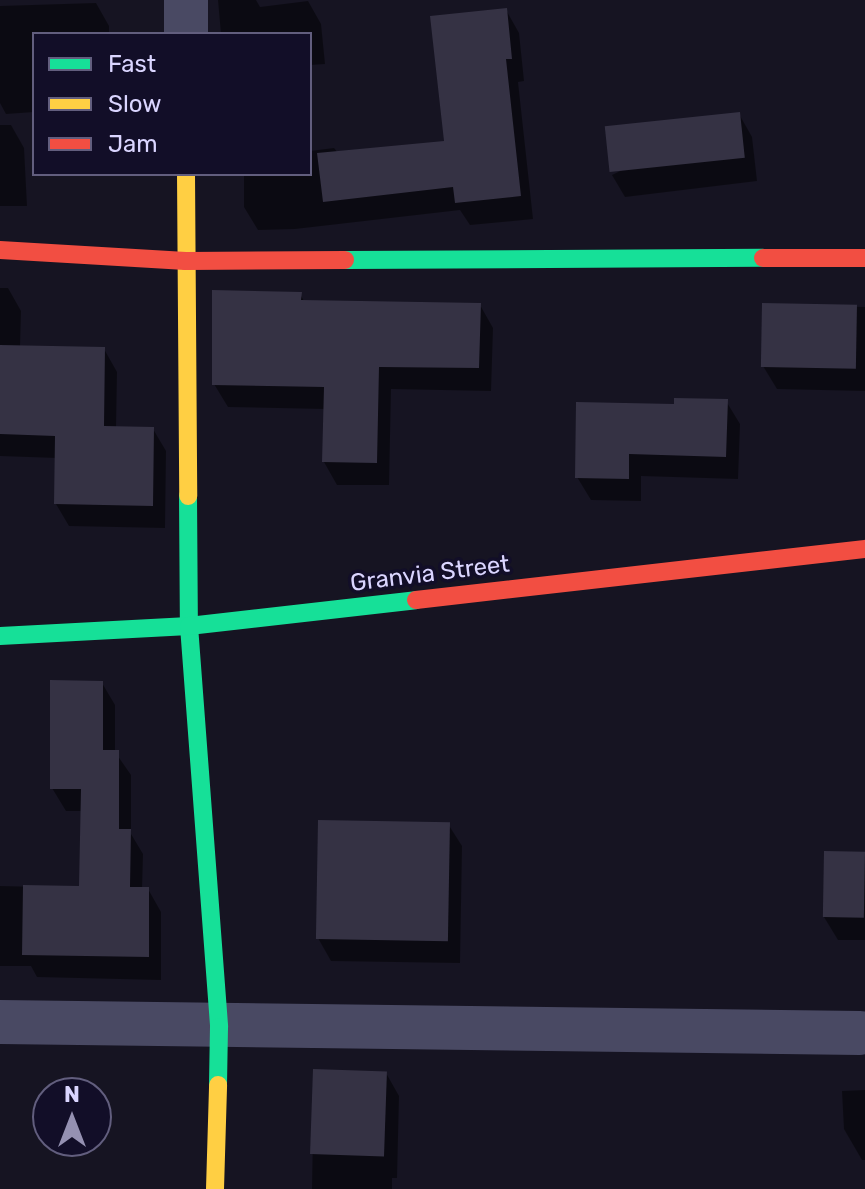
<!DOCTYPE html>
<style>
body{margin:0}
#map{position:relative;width:865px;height:1189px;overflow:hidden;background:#161422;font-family:Rubik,sans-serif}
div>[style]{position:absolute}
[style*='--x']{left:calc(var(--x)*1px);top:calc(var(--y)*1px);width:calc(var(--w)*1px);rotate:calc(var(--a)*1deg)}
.shadow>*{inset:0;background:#0007}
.building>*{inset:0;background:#353244;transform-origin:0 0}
.street>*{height:44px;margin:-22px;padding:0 22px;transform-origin:22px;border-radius:22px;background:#494963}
.fast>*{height:18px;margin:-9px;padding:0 9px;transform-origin:9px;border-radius:9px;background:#16e098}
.slow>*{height:18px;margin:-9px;padding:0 9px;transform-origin:9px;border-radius:9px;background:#ffcf43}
.jam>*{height:18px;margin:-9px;padding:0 9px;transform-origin:9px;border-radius:9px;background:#f24e42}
span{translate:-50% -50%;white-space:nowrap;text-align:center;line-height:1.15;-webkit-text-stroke:7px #120e28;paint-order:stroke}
.street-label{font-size:24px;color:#dad5ff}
.legend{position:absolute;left:32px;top:32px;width:280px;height:144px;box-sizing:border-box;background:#120e28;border:2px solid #625e7e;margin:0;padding:10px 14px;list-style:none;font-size:24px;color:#dad5ff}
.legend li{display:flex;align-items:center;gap:16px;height:40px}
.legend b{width:40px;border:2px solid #625e7e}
.north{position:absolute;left:32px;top:1077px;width:80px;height:80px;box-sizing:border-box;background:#120e28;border:2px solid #625e7e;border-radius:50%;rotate:0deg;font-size:22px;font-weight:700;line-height:32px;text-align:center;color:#dad5ff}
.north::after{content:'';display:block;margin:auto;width:28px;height:36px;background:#9591b2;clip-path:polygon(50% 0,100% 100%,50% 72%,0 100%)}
</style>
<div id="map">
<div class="shadow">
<i style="clip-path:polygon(218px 0,256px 0,260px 7px,308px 1px,321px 24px,325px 64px,310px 65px,310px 34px,221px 34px)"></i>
<i style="clip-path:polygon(96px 3px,109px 26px,109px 34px,34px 34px,34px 112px,6px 114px,0 103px,0 6px)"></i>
<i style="clip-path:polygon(506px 10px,519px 33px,524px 81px,518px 82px,533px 219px,470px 225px,460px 210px,295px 229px,258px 230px,244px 207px,244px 174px,310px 174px,310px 151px,334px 148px,338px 153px,447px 143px)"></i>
<i style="clip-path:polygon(739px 114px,752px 137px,757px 181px,625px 197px,612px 175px)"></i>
<i style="clip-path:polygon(0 125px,11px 125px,24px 148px,27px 206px,0 206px)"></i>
<i style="clip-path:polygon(0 288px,8px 288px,21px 311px,20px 347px,104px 349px,117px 372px,116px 428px,153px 429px,166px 451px,165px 528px,69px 526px,56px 504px,57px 458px,0 456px)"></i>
<i style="clip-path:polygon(300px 294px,305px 303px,480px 305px,493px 328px,491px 391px,391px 389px,389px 485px,337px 485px,324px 462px,325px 409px,228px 407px,214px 384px)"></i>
<i style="clip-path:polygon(764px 305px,865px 307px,865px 391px,777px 389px,763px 366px)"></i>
<i style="clip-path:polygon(726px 401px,740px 424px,738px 479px,641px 476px,641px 501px,591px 500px,577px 477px,676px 406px)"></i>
<i style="clip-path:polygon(102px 683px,115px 705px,115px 752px,131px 775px,131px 834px,143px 854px,142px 889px,148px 889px,161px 912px,161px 980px,37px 977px,31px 966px,0 966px,0 886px,81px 888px,82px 811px,66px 811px,52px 788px)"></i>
<i style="clip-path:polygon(448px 824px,462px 846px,460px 963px,331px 961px,318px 938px)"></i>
<i style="clip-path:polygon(865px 854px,865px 940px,838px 940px,824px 917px)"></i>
<i style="clip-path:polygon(314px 1072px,386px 1073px,399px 1096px,397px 1178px,392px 1178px,392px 1189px,312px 1189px)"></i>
<i style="clip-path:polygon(865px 1090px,865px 1160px,862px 1160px,844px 1129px,842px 1091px)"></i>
</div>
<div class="building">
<i style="clip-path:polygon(507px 8px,512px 59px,506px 59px,521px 196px,455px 203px,453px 187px,323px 202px,317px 153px,444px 141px,430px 16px)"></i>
<i style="left:740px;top:112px;width:46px;height:136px;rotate:84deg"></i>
<i style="clip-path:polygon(212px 290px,302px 292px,301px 300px,481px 303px,479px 368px,379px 367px,377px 463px,322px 462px,324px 387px,212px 385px)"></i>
<i style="left:762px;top:303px;width:95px;height:64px;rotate:1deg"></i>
<i style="clip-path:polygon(0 345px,105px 347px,104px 426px,154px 427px,153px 506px,54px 504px,55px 436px,0 434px)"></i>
<i style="clip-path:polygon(674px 398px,728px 399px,726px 457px,629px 454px,629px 479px,575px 478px,576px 402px,674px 404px)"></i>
<i style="clip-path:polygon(50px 680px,103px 681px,103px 750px,119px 750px,119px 829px,131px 829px,130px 887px,149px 887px,149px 957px,22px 955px,23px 885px,79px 886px,81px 789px,50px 789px)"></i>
<i style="left:318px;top:820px;width:132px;height:119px;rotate:1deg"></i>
<i style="left:824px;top:851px;width:41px;height:66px;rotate:1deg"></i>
<i style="left:313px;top:1069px;width:74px;height:85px;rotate:2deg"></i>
</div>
<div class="street">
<i style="--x:186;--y:34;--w:34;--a:-90"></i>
<i style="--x:0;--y:1022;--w:860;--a:0.73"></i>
</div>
<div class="fast">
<i style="--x:345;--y:260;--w:418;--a:-0.3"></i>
<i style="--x:188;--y:496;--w:130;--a:89.6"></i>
<i style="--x:189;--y:626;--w:402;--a:85.7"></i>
<i style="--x:219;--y:1027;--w:58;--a:91"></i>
<i style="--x:0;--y:636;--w:189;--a:-3"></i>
<i style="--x:189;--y:626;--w:228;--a:-6.5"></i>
</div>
<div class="slow">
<i style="--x:186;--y:174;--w:322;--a:89.6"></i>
<i style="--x:215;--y:1189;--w:104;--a:-88.3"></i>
</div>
<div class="jam">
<i style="--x:0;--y:250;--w:186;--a:3.4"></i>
<i style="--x:186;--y:261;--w:159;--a:-0.4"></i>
<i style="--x:763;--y:258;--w:102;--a:0"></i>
<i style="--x:416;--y:600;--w:452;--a:-6.5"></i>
</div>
<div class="street-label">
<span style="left:430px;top:574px;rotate:-7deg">Granvia Street</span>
</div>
<ul class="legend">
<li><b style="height:10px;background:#16e098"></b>Fast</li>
<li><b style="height:10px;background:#ffcf43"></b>Slow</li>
<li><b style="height:10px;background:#f24e42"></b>Jam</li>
</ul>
<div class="north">N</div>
</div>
